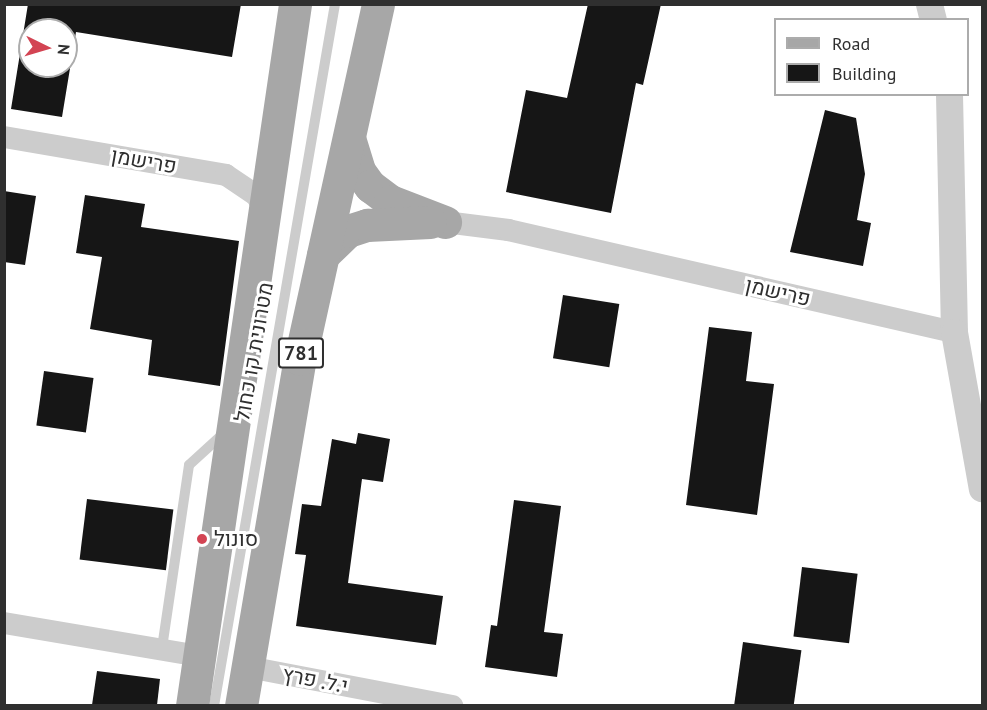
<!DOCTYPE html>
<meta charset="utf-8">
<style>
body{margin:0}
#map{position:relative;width:987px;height:710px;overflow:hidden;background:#fff;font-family:"PT Sans",Heebo,sans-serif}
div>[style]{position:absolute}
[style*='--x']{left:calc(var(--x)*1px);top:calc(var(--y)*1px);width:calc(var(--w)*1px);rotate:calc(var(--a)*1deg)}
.building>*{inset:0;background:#161616;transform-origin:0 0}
.service>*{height:10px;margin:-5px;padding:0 5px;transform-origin:5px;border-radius:5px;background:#ccc}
.minor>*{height:22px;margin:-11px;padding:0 11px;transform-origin:11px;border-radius:11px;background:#ccc}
.tertiary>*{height:27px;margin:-13.5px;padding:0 13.5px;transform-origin:13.5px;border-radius:13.5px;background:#ccc}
.primary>*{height:33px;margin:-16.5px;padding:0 16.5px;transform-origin:16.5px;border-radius:16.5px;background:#a7a7a7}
.dots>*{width:16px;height:16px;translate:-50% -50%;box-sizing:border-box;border:3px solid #fff;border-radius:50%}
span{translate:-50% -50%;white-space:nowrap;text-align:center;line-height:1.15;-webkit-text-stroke:6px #fff;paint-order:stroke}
.shield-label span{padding:2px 4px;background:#fff;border:2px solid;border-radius:4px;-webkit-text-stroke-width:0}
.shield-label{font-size:20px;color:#2f2f2f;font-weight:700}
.street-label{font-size:21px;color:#2f2f2f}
.poi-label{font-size:21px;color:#2f2f2f}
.left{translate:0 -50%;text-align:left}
.frame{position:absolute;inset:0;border:6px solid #2f2f2f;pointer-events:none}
.legend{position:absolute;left:774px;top:18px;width:195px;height:78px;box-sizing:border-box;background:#fff;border:2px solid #acacac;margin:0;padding:8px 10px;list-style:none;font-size:18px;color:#2f2f2f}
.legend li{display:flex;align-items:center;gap:12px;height:30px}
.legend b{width:30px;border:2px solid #acacac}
.north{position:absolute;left:18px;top:18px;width:60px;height:60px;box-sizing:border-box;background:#fff;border:2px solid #acacac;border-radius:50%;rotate:95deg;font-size:16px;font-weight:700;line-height:24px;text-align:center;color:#2f2f2f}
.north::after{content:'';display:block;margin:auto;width:21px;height:27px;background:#d34453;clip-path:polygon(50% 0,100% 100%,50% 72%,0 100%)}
</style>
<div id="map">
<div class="building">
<i style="clip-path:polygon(evenodd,28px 4px,241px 4px,232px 57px,76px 32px,62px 117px,11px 109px,28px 4px,30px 30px,66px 30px,66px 66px,30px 66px,30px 30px)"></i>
<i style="clip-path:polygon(588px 4px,661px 4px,643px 85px,636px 83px,611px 213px,506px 192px,526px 90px,567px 98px)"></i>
<i style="clip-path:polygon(825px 110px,856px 118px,865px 174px,857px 220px,871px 223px,863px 266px,790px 252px)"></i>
<i style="clip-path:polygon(4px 191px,36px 196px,25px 265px,4px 262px)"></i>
<i style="clip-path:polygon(85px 195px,145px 204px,141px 227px,239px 241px,220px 386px,148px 375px,152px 340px,90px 329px,102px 257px,76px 253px)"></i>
<i style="left:563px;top:295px;width:57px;height:64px;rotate:9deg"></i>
<i style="clip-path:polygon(709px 327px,752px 332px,746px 381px,774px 384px,757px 515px,686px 505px)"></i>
<i style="left:44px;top:371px;width:50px;height:55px;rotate:8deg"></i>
<i style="clip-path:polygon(358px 433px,390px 439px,383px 482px,362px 479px,348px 583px,443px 596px,436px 645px,296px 626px,306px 555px,295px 554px,302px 504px,321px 506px,332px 439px,356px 444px)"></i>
<i style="left:87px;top:499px;width:87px;height:61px;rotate:7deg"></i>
<i style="clip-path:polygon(514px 500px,561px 506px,544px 632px,563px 634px,557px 677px,485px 667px,491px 625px,497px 626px)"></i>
<i style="left:802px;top:567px;width:56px;height:70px;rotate:7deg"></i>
<i style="left:743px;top:642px;width:59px;height:64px;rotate:8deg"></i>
<i style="clip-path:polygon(97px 671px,160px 679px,157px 705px,92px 705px)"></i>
</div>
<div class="service">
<i style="--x:162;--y:648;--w:185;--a:-81.6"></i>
<i style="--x:189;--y:465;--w:46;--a:-42.4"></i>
<i style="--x:214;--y:706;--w:712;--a:-80.22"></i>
</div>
<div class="minor">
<i style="--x:4;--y:137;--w:225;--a:9.7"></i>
<i style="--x:226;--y:175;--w:37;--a:34"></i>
<i style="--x:257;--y:196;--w:20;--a:63"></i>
<i style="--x:445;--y:222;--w:64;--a:7.2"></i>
<i style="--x:508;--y:230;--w:458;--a:12.9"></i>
<i style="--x:4;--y:623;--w:198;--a:9.6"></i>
<i style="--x:248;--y:667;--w:208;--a:10.8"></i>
</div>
<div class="tertiary">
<i style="--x:929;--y:4;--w:16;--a:76"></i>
<i style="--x:949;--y:94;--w:238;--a:88.8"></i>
<i style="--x:954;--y:332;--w:159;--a:79.9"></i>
</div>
<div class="primary">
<i style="--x:350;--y:141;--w:31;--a:73"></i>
<i style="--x:359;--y:171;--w:19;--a:54"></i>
<i style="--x:370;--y:186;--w:25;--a:37"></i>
<i style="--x:390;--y:201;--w:59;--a:20.9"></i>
<i style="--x:323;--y:255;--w:35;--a:-44"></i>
<i style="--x:348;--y:231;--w:20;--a:-18"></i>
<i style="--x:367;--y:225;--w:63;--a:-2.7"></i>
<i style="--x:192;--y:706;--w:710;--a:-81.65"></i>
<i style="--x:241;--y:706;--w:352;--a:-80.4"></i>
<i style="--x:300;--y:359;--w:363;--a:-77.6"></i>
</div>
<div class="dots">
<i style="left:202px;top:539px;background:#d34453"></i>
</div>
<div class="shield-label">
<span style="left:301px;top:353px">781</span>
</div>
<div class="street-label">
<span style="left:144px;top:161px;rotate:10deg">פרישמן</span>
<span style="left:778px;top:292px;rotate:13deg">פרישמן</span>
<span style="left:254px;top:352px;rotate:-80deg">מטרונית קו כחול</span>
<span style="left:315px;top:680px;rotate:11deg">י.ל. פרץ</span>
</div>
<div class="poi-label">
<span class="left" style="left:214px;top:539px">סונול</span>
</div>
<div class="frame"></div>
<ul class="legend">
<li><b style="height:8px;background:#a7a7a7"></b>Road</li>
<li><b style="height:16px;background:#161616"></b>Building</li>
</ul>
<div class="north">N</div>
</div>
